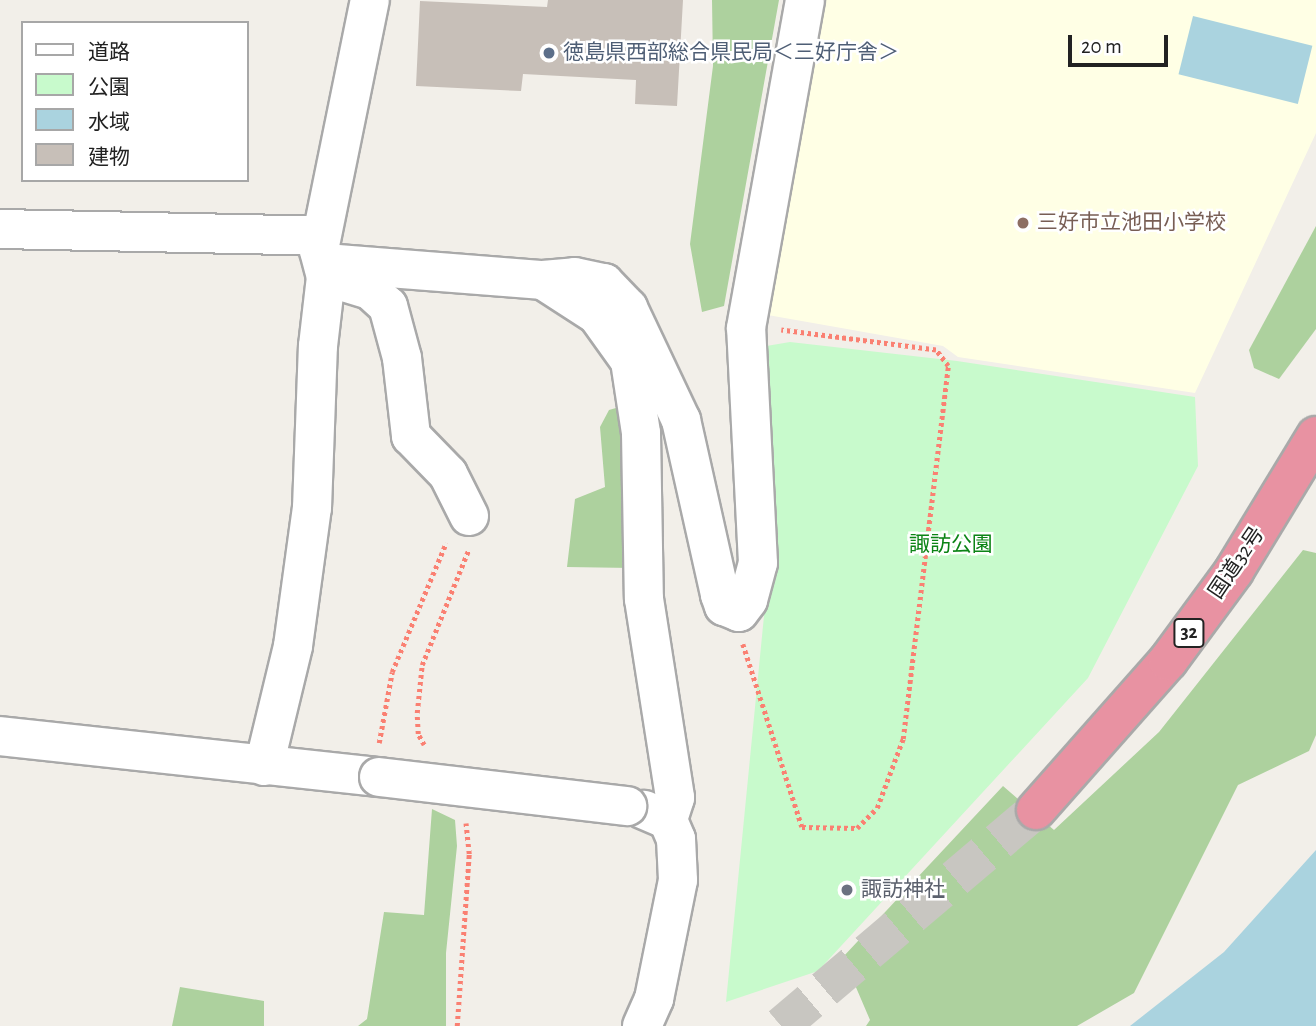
<!DOCTYPE html>
<meta charset="utf-8">
<style>
body{margin:0}
#map{position:relative;width:1316px;height:1026px;overflow:hidden;background:#f2efe9;font-family:"Alegreya Sans","Noto Sans JP",sans-serif}
div>[style]{position:absolute}
[style*='--x']{left:calc(var(--x)*1px);top:calc(var(--y)*1px);width:calc(var(--w)*1px);rotate:calc(var(--a)*1deg)}
.education>*{inset:0;background:#ffffe5}
.forest>*{inset:0;background:#add19e}
.park>*{inset:0;background:#c8facc}
.water>*{inset:0;background:#aad3df;transform-origin:0 0}
.building>*{inset:0;background:#c7bfb8}
.highway-tunnel>*{height:38px;margin-top:-19px;transform-origin:0;background:repeating-linear-gradient(90deg,#c8c6c1 0 38px,transparent 0 57px)}
.path>*{height:4.5px;margin-top:-2.25px;transform-origin:0;background:repeating-linear-gradient(90deg,#fa8072 0 3.5px,transparent 0 7px)}
.roads{filter:drop-shadow(2px 0 #a9a9a9) drop-shadow(-2px 0 #a9a9a9) drop-shadow(0 2px #a9a9a9) drop-shadow(0 -2px #a9a9a9)}
.minor>*{height:38px;margin:-19px;padding:0 19px;transform-origin:19px;border-radius:19px;background:#fff}
.highway>*{height:38px;margin:-19px;padding:0 19px;transform-origin:19px;border-radius:19px;background:#e892a2}
.bridges{filter:drop-shadow(2px 0 #a9a9a9) drop-shadow(-2px 0 #a9a9a9) drop-shadow(0 2px #a9a9a9) drop-shadow(0 -2px #a9a9a9)}
.minor-bridge>*{height:38px;margin:-19px;padding:0 19px;transform-origin:19px;border-radius:19px;background:#fff}
.dots>*{width:19px;height:19px;translate:-50% -50%;box-sizing:border-box;border:4px solid #fff;border-radius:50%}
span{translate:-50% -50%;white-space:nowrap;text-align:center;line-height:1.15;-webkit-text-stroke:5px #fff;paint-order:stroke}
.shield-label span{padding:2px 5px;background:#fff;border:2px solid;border-radius:5px;-webkit-text-stroke-width:0}
.shield-label{font-size:19px;color:#222;font-weight:700}
.service-label{font-size:21px;color:#4e5e75}
.left{translate:0 -50%;text-align:left}
.education-label{font-size:21px;color:#785e54}
.park-label{font-size:21px;color:#0c8416}
.street-label{font-size:21px;color:#222}
.worship-label{font-size:21px;color:#5b616d}
.legend{position:absolute;left:21px;top:21px;width:228px;height:161px;box-sizing:border-box;background:#fff;border:2px solid #a7a7a7;margin:0;padding:9px 12px;list-style:none;font-size:21px;color:#222}
.legend li{display:flex;align-items:center;gap:14px;height:35px}
.legend b{width:35px;border:2px solid #a7a7a7}
.scale{position:absolute;left:1068px;top:35px;width:100px;height:32px;box-sizing:border-box;border:4px solid #222;border-top:0;padding-left:9px;font-size:21px;line-height:24px;white-space:nowrap;color:#222;-webkit-text-stroke:5px #fff;paint-order:stroke}
</style>
<div id="map">
<div class="education">
<i style="clip-path:polygon(814px 0,1316px 0,1316px 133px,1195px 393px,958px 357px,943px 346px,756px 313px)"></i>
</div>
<div class="forest">
<i style="clip-path:polygon(712px 0,779px 0,724px 306px,702px 312px,690px 244px,713px 66px)"></i>
<i style="clip-path:polygon(1316px 226px,1316px 329px,1279px 379px,1254px 368px,1249px 350px)"></i>
<i style="clip-path:polygon(623px 406px,632px 568px,567px 567px,575px 499px,605px 487px,600px 427px,609px 410px)"></i>
<i style="clip-path:polygon(1303px 550px,1316px 553px,1316px 735px,1309px 751px,1238px 785px,1134px 993px,1077px 1026px,866px 1026px,870px 1020px,843px 957px,1003px 786px,1054px 830px,1159px 732px)"></i>
<i style="clip-path:polygon(432px 809px,455px 820px,457px 846px,446px 953px,446px 1026px,358px 1026px,367px 1019px,384px 912px,424px 915px)"></i>
<i style="clip-path:polygon(180px 987px,264px 1001px,264px 1026px,172px 1026px)"></i>
</div>
<div class="park">
<i style="clip-path:polygon(790px 342px,957px 361px,1195px 397px,1198px 466px,1088px 678px,818px 971px,726px 1002px,769px 565px,755px 348px)"></i>
</div>
<div class="water">
<i style="left:1193px;top:16px;width:123px;height:60px;rotate:14deg"></i>
<i style="clip-path:polygon(1316px 850px,1316px 1026px,1130px 1026px,1224px 952px)"></i>
</div>
<div class="building">
<i style="clip-path:polygon(548px 0,683px 0,677px 106px,635px 104px,636px 80px,523px 74px,521px 91px,416px 86px,420px 1px,547px 7px)"></i>
</div>
<div class="highway-tunnel">
<i style="--x:781;--y:1026;--w:334;--a:-40.3"></i>
</div>
<div class="path">
<i style="--x:743;--y:644;--w:192;--a:72.1"></i>
<i style="--x:802;--y:827;--w:55;--a:1"></i>
<i style="--x:857;--y:828;--w:28;--a:-45"></i>
<i style="--x:877;--y:808;--w:74;--a:-69.4"></i>
<i style="--x:903;--y:739;--w:376;--a:-83.1"></i>
<i style="--x:948;--y:366;--w:20;--a:-127"></i>
<i style="--x:936;--y:350;--w:156;--a:-172.6"></i>
<i style="--x:379;--y:743;--w:72;--a:-79.6"></i>
<i style="--x:392;--y:672;--w:140;--a:-67.3"></i>
<i style="--x:424;--y:745;--w:13;--a:-119"></i>
<i style="--x:418;--y:734;--w:21;--a:-93"></i>
<i style="--x:417;--y:713;--w:48;--a:-84.1"></i>
<i style="--x:422;--y:665;--w:123;--a:-68"></i>
<i style="--x:457;--y:1026;--w:172;--a:-86"></i>
<i style="--x:469;--y:854;--w:31;--a:-96"></i>
</div>
<div class="roads">
<div class="minor">
<i style="--x:0;--y:229;--w:321;--a:1.2"></i>
<i style="--x:325;--y:263;--w:219;--a:4.5"></i>
<i style="--x:543;--y:280;--w:32;--a:-5"></i>
<i style="--x:575;--y:277;--w:30;--a:12"></i>
<i style="--x:604;--y:283;--w:35;--a:46"></i>
<i style="--x:628;--y:308;--w:124;--a:64.7"></i>
<i style="--x:681;--y:420;--w:179;--a:77.4"></i>
<i style="--x:720;--y:595;--w:12;--a:70"></i>
<i style="--x:724;--y:606;--w:16;--a:22"></i>
<i style="--x:739;--y:612;--w:15;--a:-53"></i>
<i style="--x:748;--y:600;--w:38;--a:-75"></i>
<i style="--x:758;--y:563;--w:235;--a:-92.9"></i>
<i style="--x:746;--y:328;--w:333;--a:-79.8"></i>
<i style="--x:331;--y:278;--w:41;--a:17.1"></i>
<i style="--x:370;--y:290;--w:24;--a:42"></i>
<i style="--x:388;--y:306;--w:54;--a:74.9"></i>
<i style="--x:402;--y:358;--w:79;--a:83.4"></i>
<i style="--x:411;--y:436;--w:53;--a:45.8"></i>
<i style="--x:448;--y:474;--w:47;--a:63.4"></i>
<i style="--x:543;--y:280;--w:64;--a:32.9"></i>
<i style="--x:597;--y:315;--w:57;--a:54.3"></i>
<i style="--x:630;--y:361;--w:73;--a:81.3"></i>
<i style="--x:641;--y:433;--w:166;--a:89"></i>
<i style="--x:644;--y:599;--w:201;--a:81.1"></i>
<i style="--x:675;--y:798;--w:23;--a:108"></i>
<i style="--x:0;--y:736;--w:381;--a:6.2"></i>
<i style="--x:264;--y:766;--w:123;--a:-76.4"></i>
<i style="--x:293;--y:646;--w:139;--a:-82.2"></i>
<i style="--x:312;--y:508;--w:162;--a:-87.9"></i>
<i style="--x:318;--y:346;--w:69;--a:-83.4"></i>
<i style="--x:326;--y:277;--w:28;--a:-105"></i>
<i style="--x:319;--y:250;--w:255;--a:-78.5"></i>
<i style="--x:642;--y:1026;--w:30;--a:-66"></i>
<i style="--x:654;--y:999;--w:121;--a:-78.6"></i>
<i style="--x:678;--y:880;--w:41;--a:-92.8"></i>
<i style="--x:676;--y:839;--w:21;--a:-113"></i>
<i style="--x:668;--y:820;--w:26;--a:-157"></i>
</div>
<div class="highway">
<i style="--x:1036;--y:810;--w:199;--a:-48.5"></i>
<i style="--x:1168;--y:661;--w:112;--a:-53.7"></i>
<i style="--x:1234;--y:571;--w:158;--a:-58.7"></i>
</div>
</div>
<div class="bridges">
<div class="minor-bridge">
<i style="--x:379;--y:777;--w:250;--a:6.7"></i>
</div>
</div>
<div class="dots">
<i style="left:549px;top:53px;background:#5c6f8a"></i>
<i style="left:1023px;top:223px;background:#8d6e63"></i>
<i style="left:847px;top:890px;background:#6b7280"></i>
</div>
<div class="shield-label">
<span style="left:1189px;top:633px">32</span>
</div>
<div class="service-label">
<span class="left" style="left:563px;top:53px">徳島県西部総合県民局＜三好庁舎＞</span>
</div>
<div class="education-label">
<span class="left" style="left:1037px;top:223px">三好市立池田小学校</span>
</div>
<div class="park-label">
<span style="left:951px;top:545px">諏訪公園</span>
</div>
<div class="street-label">
<span style="left:1237px;top:563px;rotate:-56deg">国道32号</span>
</div>
<div class="worship-label">
<span class="left" style="left:861px;top:890px">諏訪神社</span>
</div>
<ul class="legend">
<li><b style="height:9px;background:#fff"></b>道路</li>
<li><b style="height:19px;background:#c8facc"></b>公園</li>
<li><b style="height:19px;background:#aad3df"></b>水域</li>
<li><b style="height:19px;background:#c7bfb8"></b>建物</li>
</ul>
<div class="scale">20 m</div>
</div>
